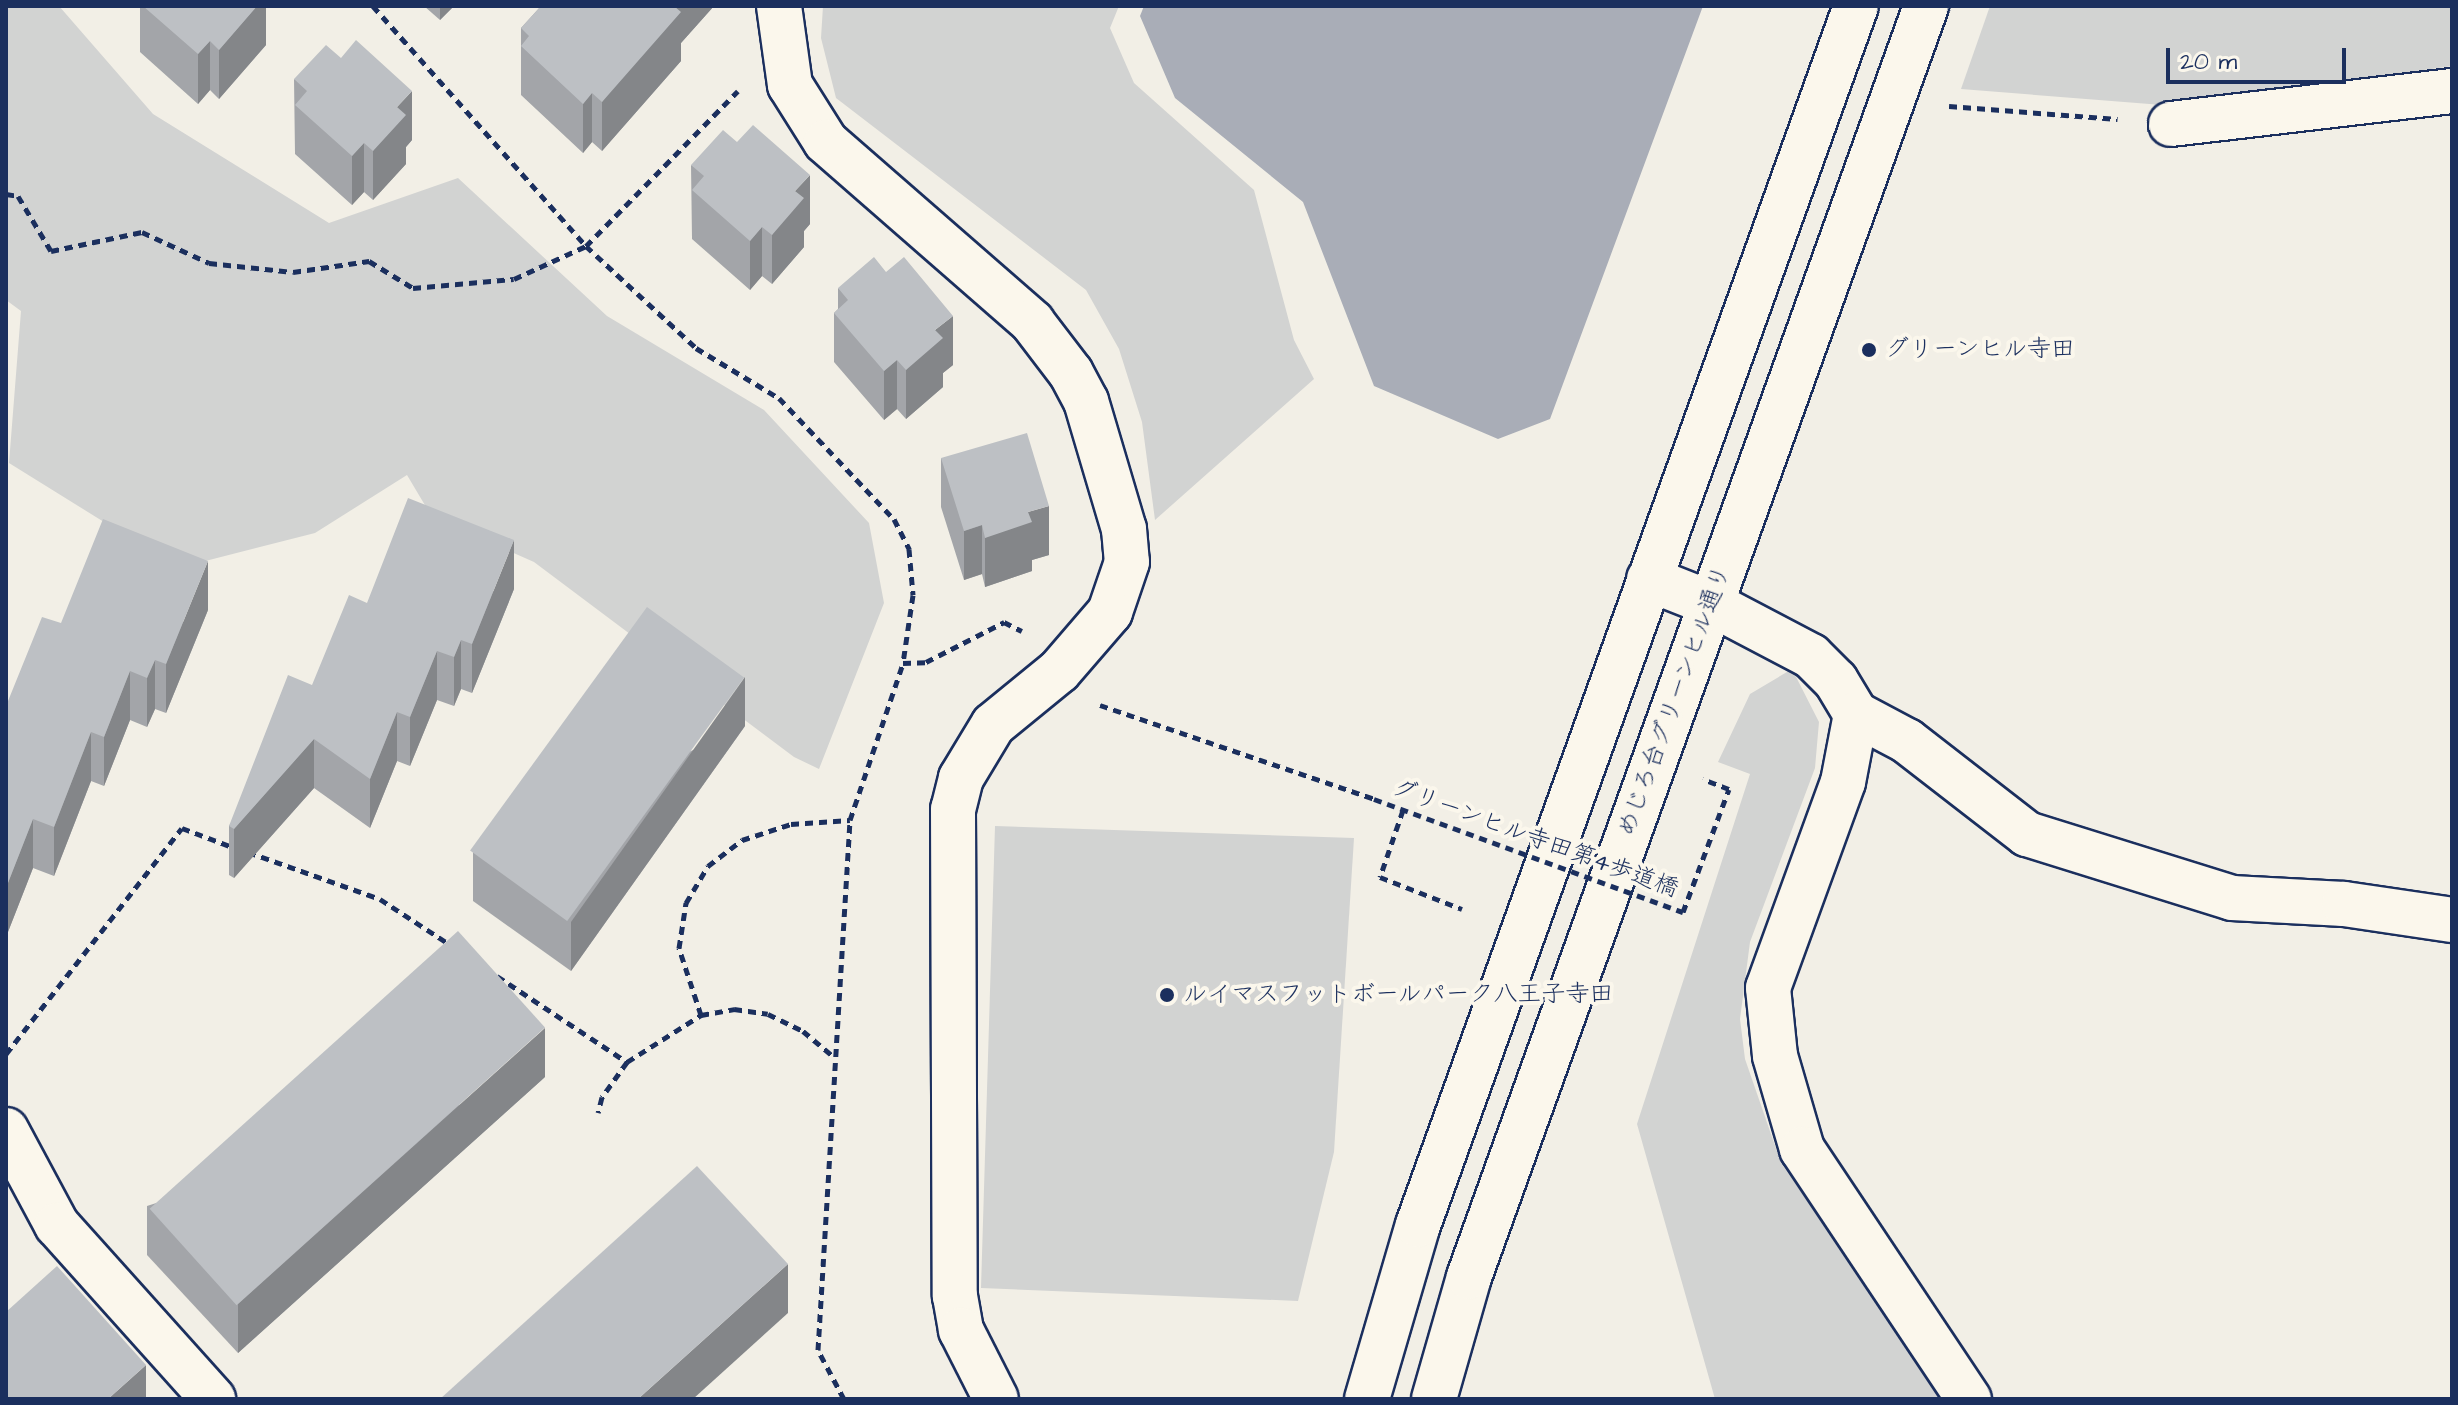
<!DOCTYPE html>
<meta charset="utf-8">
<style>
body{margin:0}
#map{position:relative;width:2458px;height:1405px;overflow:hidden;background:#f2efe6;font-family:"Architects Daughter","Klee One",sans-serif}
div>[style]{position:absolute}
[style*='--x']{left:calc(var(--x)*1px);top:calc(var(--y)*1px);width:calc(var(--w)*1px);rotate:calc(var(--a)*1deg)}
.green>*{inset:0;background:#d2d3d2}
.water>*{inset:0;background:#a9adb7}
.path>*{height:5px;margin-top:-2.5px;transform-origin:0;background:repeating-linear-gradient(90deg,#1b2f5e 0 8px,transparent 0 14px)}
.roads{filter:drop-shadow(2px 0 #1b2f5e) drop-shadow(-2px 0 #1b2f5e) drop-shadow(0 2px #1b2f5e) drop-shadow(0 -2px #1b2f5e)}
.minor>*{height:44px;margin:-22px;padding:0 22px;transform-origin:22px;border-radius:22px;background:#fbf7ec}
.path-bridge>*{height:5px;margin-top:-2.5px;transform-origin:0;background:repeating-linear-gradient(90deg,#1b2f5e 0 8px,transparent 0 14px)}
.wall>*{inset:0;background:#a3a5a9}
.shaded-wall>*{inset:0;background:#848689}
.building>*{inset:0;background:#bdc0c4;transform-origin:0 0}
.dots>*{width:22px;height:22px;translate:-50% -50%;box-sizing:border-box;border:4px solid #fbf7ec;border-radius:50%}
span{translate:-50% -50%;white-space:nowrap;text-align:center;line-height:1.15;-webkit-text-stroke:8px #fbf7ec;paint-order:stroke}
.poi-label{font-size:24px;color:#1b2f5e}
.left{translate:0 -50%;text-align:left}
.street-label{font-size:24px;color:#1b2f5e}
.frame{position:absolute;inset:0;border:8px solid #1b2f5e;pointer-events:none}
.scale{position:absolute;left:2166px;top:48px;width:180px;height:36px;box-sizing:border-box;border:4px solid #1b2f5e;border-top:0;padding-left:10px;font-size:24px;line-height:28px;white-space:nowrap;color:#1b2f5e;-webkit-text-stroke:6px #fbf7ec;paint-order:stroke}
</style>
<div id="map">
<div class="green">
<i style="clip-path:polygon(6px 6px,59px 6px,153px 114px,329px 223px,458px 178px,607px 316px,764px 410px,869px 523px,884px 603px,819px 769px,794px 757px,534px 562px,432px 517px,407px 475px,315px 533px,178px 568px,9px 463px,21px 311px,6px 300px)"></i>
<i style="clip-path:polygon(823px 6px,1119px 6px,1110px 28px,1134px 83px,1254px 190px,1294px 340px,1314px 379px,1155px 520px,1142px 422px,1119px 349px,1086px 290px,836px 98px,821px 38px)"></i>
<i style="clip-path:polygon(1990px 6px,2452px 6px,2452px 66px,2175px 106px,1961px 89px)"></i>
<i style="clip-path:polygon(1792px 669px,1819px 722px,1815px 768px,1750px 942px,1740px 1019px,1745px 1059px,1781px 1163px,1945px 1399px,1715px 1399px,1637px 1124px,1750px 774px,1718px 762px,1750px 694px)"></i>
<i style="clip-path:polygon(995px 826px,1354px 838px,1334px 1152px,1298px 1301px,981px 1288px)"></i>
</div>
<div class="water">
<i style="clip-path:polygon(1144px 6px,1703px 6px,1550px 419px,1498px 439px,1374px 386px,1303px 202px,1175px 98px,1140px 16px)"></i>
</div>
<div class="path">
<i style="--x:373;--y:6;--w:321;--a:48.4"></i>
<i style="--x:586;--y:246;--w:217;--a:-45.6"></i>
<i style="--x:1949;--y:106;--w:169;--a:4.4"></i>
<i style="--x:6;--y:194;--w:12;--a:9"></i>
<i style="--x:18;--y:196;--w:64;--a:59"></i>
<i style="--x:51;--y:251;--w:93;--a:-11.8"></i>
<i style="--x:142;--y:232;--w:74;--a:24.8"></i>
<i style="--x:209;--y:263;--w:84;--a:6.1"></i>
<i style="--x:293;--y:272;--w:77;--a:-8.2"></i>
<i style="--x:369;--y:261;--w:52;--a:31.5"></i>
<i style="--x:413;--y:288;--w:101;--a:-5.1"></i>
<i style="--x:514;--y:279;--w:79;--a:-24.6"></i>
<i style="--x:586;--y:246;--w:150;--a:42.8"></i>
<i style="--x:696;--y:348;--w:97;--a:31.1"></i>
<i style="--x:779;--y:398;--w:167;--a:46.5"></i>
<i style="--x:894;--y:519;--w:34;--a:63"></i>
<i style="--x:909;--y:549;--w:46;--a:85"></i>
<i style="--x:913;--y:595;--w:69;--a:98.4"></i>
<i style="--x:1100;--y:705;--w:290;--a:18.9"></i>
<i style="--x:1403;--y:810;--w:71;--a:108.9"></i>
<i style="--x:1380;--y:877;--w:88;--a:21.3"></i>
<i style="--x:248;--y:852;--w:140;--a:19.6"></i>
<i style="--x:380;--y:899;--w:82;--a:33.1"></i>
<i style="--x:1683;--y:912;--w:131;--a:-69.5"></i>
<i style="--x:1729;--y:789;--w:28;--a:-159"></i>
<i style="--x:497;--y:976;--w:156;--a:33.5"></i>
<i style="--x:627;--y:1062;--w:43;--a:125.5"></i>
<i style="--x:602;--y:1097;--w:16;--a:104"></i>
<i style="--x:701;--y:1015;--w:71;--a:-108.2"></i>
<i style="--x:679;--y:948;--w:46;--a:-81.2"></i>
<i style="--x:686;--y:903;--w:43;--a:-59.3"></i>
<i style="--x:708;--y:866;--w:43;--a:-37.4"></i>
<i style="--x:742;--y:840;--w:52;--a:-18.1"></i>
<i style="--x:791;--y:824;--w:59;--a:-3.9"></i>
<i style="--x:6;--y:1054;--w:286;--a:-52.1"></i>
<i style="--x:182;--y:828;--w:57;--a:20.7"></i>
<i style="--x:627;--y:1062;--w:88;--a:-32.4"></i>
<i style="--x:701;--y:1015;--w:34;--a:-10"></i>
<i style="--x:734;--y:1009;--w:34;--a:8"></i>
<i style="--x:768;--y:1014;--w:39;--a:26"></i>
<i style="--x:803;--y:1031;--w:38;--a:40"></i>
<i style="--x:844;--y:1399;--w:55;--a:-118"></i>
<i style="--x:818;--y:1350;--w:531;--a:-86.54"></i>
<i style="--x:850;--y:820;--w:166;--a:-71.3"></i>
<i style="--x:903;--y:663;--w:23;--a:-2"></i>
<i style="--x:926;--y:662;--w:88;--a:-27.1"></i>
<i style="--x:1004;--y:622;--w:20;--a:27"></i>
</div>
<div class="roads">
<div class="minor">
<i style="--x:779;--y:6;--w:80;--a:82.1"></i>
<i style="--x:790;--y:85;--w:67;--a:57.7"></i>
<i style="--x:826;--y:142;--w:274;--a:41.1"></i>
<i style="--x:1032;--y:322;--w:64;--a:52.6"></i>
<i style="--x:1071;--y:373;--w:32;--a:62"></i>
<i style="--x:1086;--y:401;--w:134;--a:73.5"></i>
<i style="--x:1124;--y:529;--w:33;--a:85"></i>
<i style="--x:1127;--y:562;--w:53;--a:108.8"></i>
<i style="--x:1110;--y:612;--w:78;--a:130.8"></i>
<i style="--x:1059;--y:671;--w:85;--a:140.7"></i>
<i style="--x:993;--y:725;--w:62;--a:121.1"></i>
<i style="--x:961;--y:778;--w:32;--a:104"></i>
<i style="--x:953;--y:809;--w:487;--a:89.8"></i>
<i style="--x:955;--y:1296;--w:35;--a:80"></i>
<i style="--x:961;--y:1330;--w:77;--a:63.1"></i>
<i style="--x:2171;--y:124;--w:283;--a:-6.7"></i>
<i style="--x:1649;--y:579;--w:66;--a:21.5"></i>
<i style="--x:1710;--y:603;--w:114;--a:27.7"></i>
<i style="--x:1811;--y:656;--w:35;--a:45"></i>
<i style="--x:1836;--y:681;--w:39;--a:59"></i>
<i style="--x:1856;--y:714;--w:69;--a:100.8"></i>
<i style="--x:1843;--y:782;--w:219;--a:110"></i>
<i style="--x:1768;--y:988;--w:68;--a:84.1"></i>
<i style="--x:1775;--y:1056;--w:97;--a:73.8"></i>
<i style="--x:1802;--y:1149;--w:301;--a:56.3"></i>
<i style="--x:1856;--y:714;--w:58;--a:27.9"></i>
<i style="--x:1907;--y:741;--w:152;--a:37.8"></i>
<i style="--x:2027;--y:834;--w:215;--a:17.3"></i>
<i style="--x:2232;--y:898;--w:112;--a:3.1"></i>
<i style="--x:2344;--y:904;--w:109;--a:8.4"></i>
<i style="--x:6;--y:1130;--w:108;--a:61.8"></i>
<i style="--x:57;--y:1225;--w:234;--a:48.1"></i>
<i style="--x:1367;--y:1399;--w:181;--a:-73.7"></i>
<i style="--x:1418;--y:1225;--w:1295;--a:-70.24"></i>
<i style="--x:1434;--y:1399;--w:127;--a:-74"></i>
<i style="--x:1469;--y:1277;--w:1351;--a:-70.22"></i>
</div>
</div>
<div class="path-bridge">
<i style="--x:1374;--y:799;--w:329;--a:20.1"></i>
</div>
<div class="wall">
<i style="clip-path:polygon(140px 6px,266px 6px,266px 45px,219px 99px,210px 90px,198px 104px,140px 52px)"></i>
<i style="clip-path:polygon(424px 6px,454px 6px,440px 20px)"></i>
<i style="clip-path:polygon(541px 6px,714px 6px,681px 43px,681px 61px,602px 151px,592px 142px,583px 153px,521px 95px,521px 28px)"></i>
<i style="clip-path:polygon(294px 79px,412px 140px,406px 147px,406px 164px,373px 200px,364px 192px,352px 205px,295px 154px)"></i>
<i style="clip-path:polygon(691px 165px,810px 224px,804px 231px,804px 247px,772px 284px,762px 276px,750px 290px,692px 239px)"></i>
<i style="clip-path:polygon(838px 288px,953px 365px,943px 373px,943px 387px,906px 419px,897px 409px,884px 420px,834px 362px,834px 313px,838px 309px)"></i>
<i style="clip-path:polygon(941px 458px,1049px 555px,1032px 560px,1032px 571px,985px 587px,982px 574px,964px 580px,941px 507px)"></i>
<i style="clip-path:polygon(514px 589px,472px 693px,461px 689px,454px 706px,437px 700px,410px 766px,397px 761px,370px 828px,314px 788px,234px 878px,229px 875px,229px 826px,367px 603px)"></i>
<i style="clip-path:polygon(208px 610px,166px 713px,155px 709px,147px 727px,130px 720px,104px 786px,91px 781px,54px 876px,33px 868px,6px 937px,6px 706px)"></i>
<i style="clip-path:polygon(745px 726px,571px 971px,473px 901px,473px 852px)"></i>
<i style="clip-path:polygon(545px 1077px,238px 1353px,147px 1255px,147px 1206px)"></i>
</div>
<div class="shaded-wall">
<i style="clip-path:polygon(257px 6px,266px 6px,266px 45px,219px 99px,219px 50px)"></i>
<i style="clip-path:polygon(440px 6px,454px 6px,440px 20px)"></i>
<i style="clip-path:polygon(672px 6px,714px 6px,681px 43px,681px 61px,602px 151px,602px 102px)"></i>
<i style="clip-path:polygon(210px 41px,210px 90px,198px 104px,198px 54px)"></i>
<i style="clip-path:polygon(412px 91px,412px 140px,406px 147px,406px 164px,373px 200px,373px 151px,397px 107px)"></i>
<i style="clip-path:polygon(592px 93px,592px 142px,583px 153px,583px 104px)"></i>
<i style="clip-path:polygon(364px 143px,364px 192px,352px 205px,352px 156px)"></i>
<i style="clip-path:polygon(810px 175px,810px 224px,804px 231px,804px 247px,772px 284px,772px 235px,795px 191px)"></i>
<i style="clip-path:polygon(762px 227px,762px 276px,750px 290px,750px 241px)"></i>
<i style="clip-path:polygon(953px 316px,953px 365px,943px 373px,943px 387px,906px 419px,906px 370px,935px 330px)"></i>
<i style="clip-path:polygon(897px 360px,897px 409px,884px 420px,884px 371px)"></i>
<i style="clip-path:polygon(1049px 506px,1049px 555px,1032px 560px,1032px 571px,985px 587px,985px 538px,1028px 512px)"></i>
<i style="clip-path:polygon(982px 525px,982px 574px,964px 580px,964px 531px)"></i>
<i style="clip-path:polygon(514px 540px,514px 589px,472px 693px,472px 644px)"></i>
<i style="clip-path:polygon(208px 561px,208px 610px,166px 713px,166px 664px)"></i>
<i style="clip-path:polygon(461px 640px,461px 689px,454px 706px,454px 657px)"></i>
<i style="clip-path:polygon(437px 651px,437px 700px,410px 766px,410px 717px)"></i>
<i style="clip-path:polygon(155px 660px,155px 709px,147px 727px,147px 678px)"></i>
<i style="clip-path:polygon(130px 671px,130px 720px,104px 786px,104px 737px)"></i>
<i style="clip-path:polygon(745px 677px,745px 726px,571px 971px,571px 922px)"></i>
<i style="clip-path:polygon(397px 712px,397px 761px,370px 828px,370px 779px)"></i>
<i style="clip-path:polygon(91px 732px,91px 781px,54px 876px,54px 827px)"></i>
<i style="clip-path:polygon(314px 739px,314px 788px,234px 878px,234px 829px)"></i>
<i style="clip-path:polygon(33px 819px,33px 868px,6px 937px,6px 888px)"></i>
<i style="clip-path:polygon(545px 1028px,545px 1077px,238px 1353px,238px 1304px)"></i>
<i style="clip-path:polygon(788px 1264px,788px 1313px,693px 1399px,638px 1399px)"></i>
<i style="clip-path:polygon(146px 1365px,146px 1399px,108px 1399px)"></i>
</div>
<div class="building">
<i style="clip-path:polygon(143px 6px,257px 6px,219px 50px,210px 41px,198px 54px)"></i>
<i style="clip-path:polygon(541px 6px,674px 6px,681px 12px,602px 102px,592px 93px,583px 104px,521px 46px,529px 36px,521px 28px)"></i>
<i style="clip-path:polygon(356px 40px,412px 91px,397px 107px,406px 115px,373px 151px,364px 143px,352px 156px,295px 105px,307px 91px,294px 79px,326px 45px,341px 58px)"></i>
<i style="clip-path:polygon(753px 125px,810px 175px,795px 191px,804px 198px,772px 235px,762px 227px,750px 241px,692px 190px,704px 176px,691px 165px,723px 130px,737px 142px)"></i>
<i style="clip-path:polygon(874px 257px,886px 272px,904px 257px,953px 316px,935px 330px,943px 338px,906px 370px,897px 360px,884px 371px,834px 313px,848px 300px,838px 288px)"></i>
<i style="clip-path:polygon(1027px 433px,1049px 506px,1028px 512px,1032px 522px,985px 538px,982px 525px,964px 531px,941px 458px)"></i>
<i style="clip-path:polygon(408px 498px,514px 540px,472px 644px,461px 640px,454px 657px,437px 651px,410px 717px,397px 712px,370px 779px,314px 739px,234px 829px,229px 826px,288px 675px,312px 685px,349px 595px,367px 603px)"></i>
<i style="clip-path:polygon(103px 519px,208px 561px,166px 664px,155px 660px,147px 678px,130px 671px,104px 737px,91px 732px,54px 827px,33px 819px,6px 888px,6px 706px,42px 617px,61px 623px)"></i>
<i style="left:647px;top:607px;width:120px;height:301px;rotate:36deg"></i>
<i style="left:458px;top:931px;width:130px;height:415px;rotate:48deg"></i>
<i style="clip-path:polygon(697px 1166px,788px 1264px,638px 1399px,440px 1399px)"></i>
<i style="clip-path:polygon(57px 1266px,146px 1365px,108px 1399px,6px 1399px,6px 1312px)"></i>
</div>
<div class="dots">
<i style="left:1869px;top:350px;background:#1b2f5e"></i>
<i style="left:1167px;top:995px;background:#1b2f5e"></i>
</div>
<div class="poi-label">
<span class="left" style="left:1885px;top:350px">グリーンヒル寺田</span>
<span class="left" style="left:1183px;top:995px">ルイマスフットボールパーク八王子寺田</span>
</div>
<div class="street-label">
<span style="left:1675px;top:701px;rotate:-70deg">めじろ台グリーンヒル通り</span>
<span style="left:1535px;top:839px;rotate:20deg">グリーンヒル寺田第4歩道橋</span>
</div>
<div class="frame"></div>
<div class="scale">20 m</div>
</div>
